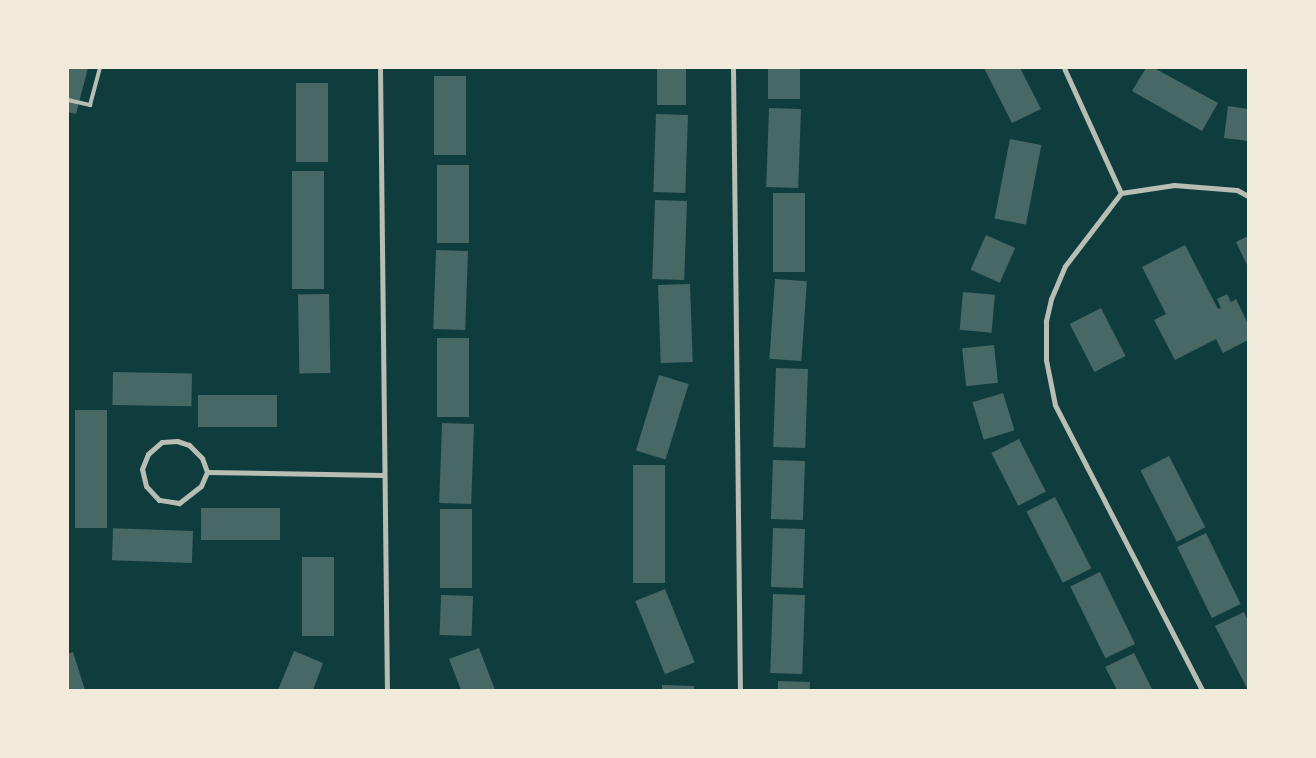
<!DOCTYPE html>
<style>
body{margin:0}
#map{position:relative;width:1316px;height:758px;overflow:hidden;background:#0f3d3e;font-family:"Work Sans",sans-serif}
div>[style]{position:absolute}
[style*='--x']{left:calc(var(--x)*1px);top:calc(var(--y)*1px);width:calc(var(--w)*1px);rotate:calc(var(--a)*1deg)}
.building>*{inset:0;background:#486865;transform-origin:0 0}
.service>*{height:4px;margin:-2px;padding:0 2px;transform-origin:2px;border-radius:2px;background:#b8beb3}
.minor>*{height:5px;margin:-2.5px;padding:0 2.5px;transform-origin:2.5px;border-radius:2.5px;background:#b8beb3}
span{translate:-50% -50%;white-space:nowrap;text-align:center;line-height:1.15;-webkit-text-stroke:5px #f1e9da;paint-order:stroke}
.frame{position:absolute;inset:0;border:69px solid #f1e9da;pointer-events:none}
</style>
<div id="map">
<div class="building">
<i style="clip-path:polygon(68px 68px,88px 68px,76px 114px,68px 112px)"></i>
<i style="left:657px;top:68px;width:29px;height:37px"></i>
<i style="left:768px;top:68px;width:32px;height:31px"></i>
<i style="clip-path:polygon(984px 68px,1020px 68px,1041px 109px,1012px 123px)"></i>
<i style="clip-path:polygon(1146px 68px,1154px 68px,1218px 103px,1202px 131px,1132px 91px)"></i>
<i style="left:434px;top:76px;width:32px;height:79px"></i>
<i style="left:296px;top:83px;width:32px;height:79px"></i>
<i style="clip-path:polygon(1228px 106px,1248px 109px,1248px 141px,1224px 138px)"></i>
<i style="left:769px;top:108px;width:32px;height:79px;rotate:2deg"></i>
<i style="left:656px;top:114px;width:32px;height:78px;rotate:2deg"></i>
<i style="left:1010px;top:139px;width:32px;height:81px;rotate:11deg"></i>
<i style="left:437px;top:165px;width:32px;height:78px"></i>
<i style="left:292px;top:171px;width:32px;height:118px"></i>
<i style="left:773px;top:193px;width:32px;height:79px"></i>
<i style="left:655px;top:200px;width:32px;height:79px;rotate:2deg"></i>
<i style="left:986px;top:235px;width:32px;height:38px;rotate:24deg"></i>
<i style="clip-path:polygon(1248px 236px,1248px 267px,1236px 242px)"></i>
<i style="clip-path:polygon(1185px 245px,1218px 309px,1221px 308px,1217px 299px,1227px 294px,1231px 302px,1236px 299px,1248px 324px,1248px 340px,1223px 353px,1216px 339px,1175px 360px,1154px 320px,1166px 314px,1142px 267px)"></i>
<i style="left:436px;top:250px;width:32px;height:79px;rotate:2deg"></i>
<i style="left:775px;top:279px;width:32px;height:80px;rotate:4deg"></i>
<i style="left:690px;top:284px;width:78px;height:32px;rotate:88deg"></i>
<i style="left:963px;top:292px;width:32px;height:38px;rotate:5deg"></i>
<i style="left:329px;top:294px;width:79px;height:31px;rotate:89deg"></i>
<i style="left:1101px;top:308px;width:54px;height:35px;rotate:63deg"></i>
<i style="left:437px;top:338px;width:32px;height:79px"></i>
<i style="left:994px;top:345px;width:38px;height:32px;rotate:84deg"></i>
<i style="left:776px;top:368px;width:32px;height:79px;rotate:2deg"></i>
<i style="left:113px;top:372px;width:79px;height:33px;rotate:1deg"></i>
<i style="left:659px;top:375px;width:31px;height:79px;rotate:17deg"></i>
<i style="left:1003px;top:393px;width:39px;height:32px;rotate:73deg"></i>
<i style="left:198px;top:395px;width:79px;height:32px"></i>
<i style="left:107px;top:410px;width:118px;height:32px;rotate:90deg"></i>
<i style="left:442px;top:423px;width:32px;height:80px;rotate:2deg"></i>
<i style="left:1019px;top:439px;width:59px;height:31px;rotate:63deg"></i>
<i style="left:1169px;top:456px;width:80px;height:32px;rotate:63deg"></i>
<i style="left:773px;top:460px;width:32px;height:59px;rotate:2deg"></i>
<i style="left:633px;top:465px;width:32px;height:118px"></i>
<i style="left:1055px;top:497px;width:80px;height:32px;rotate:63deg"></i>
<i style="left:201px;top:508px;width:79px;height:32px"></i>
<i style="left:440px;top:509px;width:32px;height:79px"></i>
<i style="left:773px;top:528px;width:32px;height:59px;rotate:2deg"></i>
<i style="left:193px;top:531px;width:32px;height:80px;rotate:92deg"></i>
<i style="left:1206px;top:533px;width:79px;height:32px;rotate:64deg"></i>
<i style="left:302px;top:557px;width:32px;height:79px"></i>
<i style="left:1100px;top:572px;width:80px;height:33px;rotate:64deg"></i>
<i style="left:665px;top:589px;width:79px;height:32px;rotate:68deg"></i>
<i style="left:773px;top:594px;width:32px;height:79px;rotate:2deg"></i>
<i style="left:441px;top:595px;width:32px;height:40px;rotate:2deg"></i>
<i style="clip-path:polygon(1244px 612px,1248px 621px,1248px 690px,1215px 626px)"></i>
<i style="clip-path:polygon(479px 648px,495px 690px,461px 690px,449px 659px)"></i>
<i style="clip-path:polygon(294px 651px,323px 663px,313px 690px,278px 690px)"></i>
<i style="clip-path:polygon(73px 652px,85px 690px,68px 690px,68px 654px)"></i>
<i style="clip-path:polygon(1134px 653px,1152px 689px,1153px 690px,1117px 690px,1115px 686px,1105px 667px)"></i>
<i style="left:778px;top:681px;width:32px;height:9px;rotate:2deg"></i>
<i style="clip-path:polygon(662px 685px,694px 686px,694px 690px,662px 690px)"></i>
</div>
<div class="service">
<i style="--x:68;--y:100;--w:23;--a:13"></i>
<i style="--x:90;--y:105;--w:38;--a:-75"></i>
</div>
<div class="minor">
<i style="--x:380;--y:68;--w:622;--a:89.36"></i>
<i style="--x:733;--y:68;--w:622;--a:89.36"></i>
<i style="--x:1064;--y:68;--w:137;--a:65.5"></i>
<i style="--x:1121;--y:193;--w:92;--a:127.5"></i>
<i style="--x:1065;--y:266;--w:36;--a:113"></i>
<i style="--x:1051;--y:299;--w:23;--a:103"></i>
<i style="--x:1046;--y:321;--w:39;--a:90"></i>
<i style="--x:1046;--y:360;--w:46;--a:78.7"></i>
<i style="--x:1055;--y:405;--w:321;--a:62.7"></i>
<i style="--x:1121;--y:193;--w:54;--a:-8.6"></i>
<i style="--x:1174;--y:185;--w:63;--a:4.5"></i>
<i style="--x:1237;--y:190;--w:13;--a:29"></i>
<i style="--x:207;--y:472;--w:15;--a:113"></i>
<i style="--x:201;--y:486;--w:28;--a:142"></i>
<i style="--x:179;--y:503;--w:20;--a:-171"></i>
<i style="--x:159;--y:500;--w:19;--a:-133"></i>
<i style="--x:146;--y:486;--w:17;--a:-103"></i>
<i style="--x:142;--y:469;--w:16;--a:-68"></i>
<i style="--x:148;--y:454;--w:18;--a:-41"></i>
<i style="--x:162;--y:442;--w:15;--a:-4"></i>
<i style="--x:177;--y:441;--w:13;--a:18"></i>
<i style="--x:189;--y:445;--w:18;--a:45"></i>
<i style="--x:202;--y:458;--w:15;--a:70"></i>
<i style="--x:207;--y:472;--w:176;--a:1"></i>
</div>
<div class="frame"></div>
</div>
